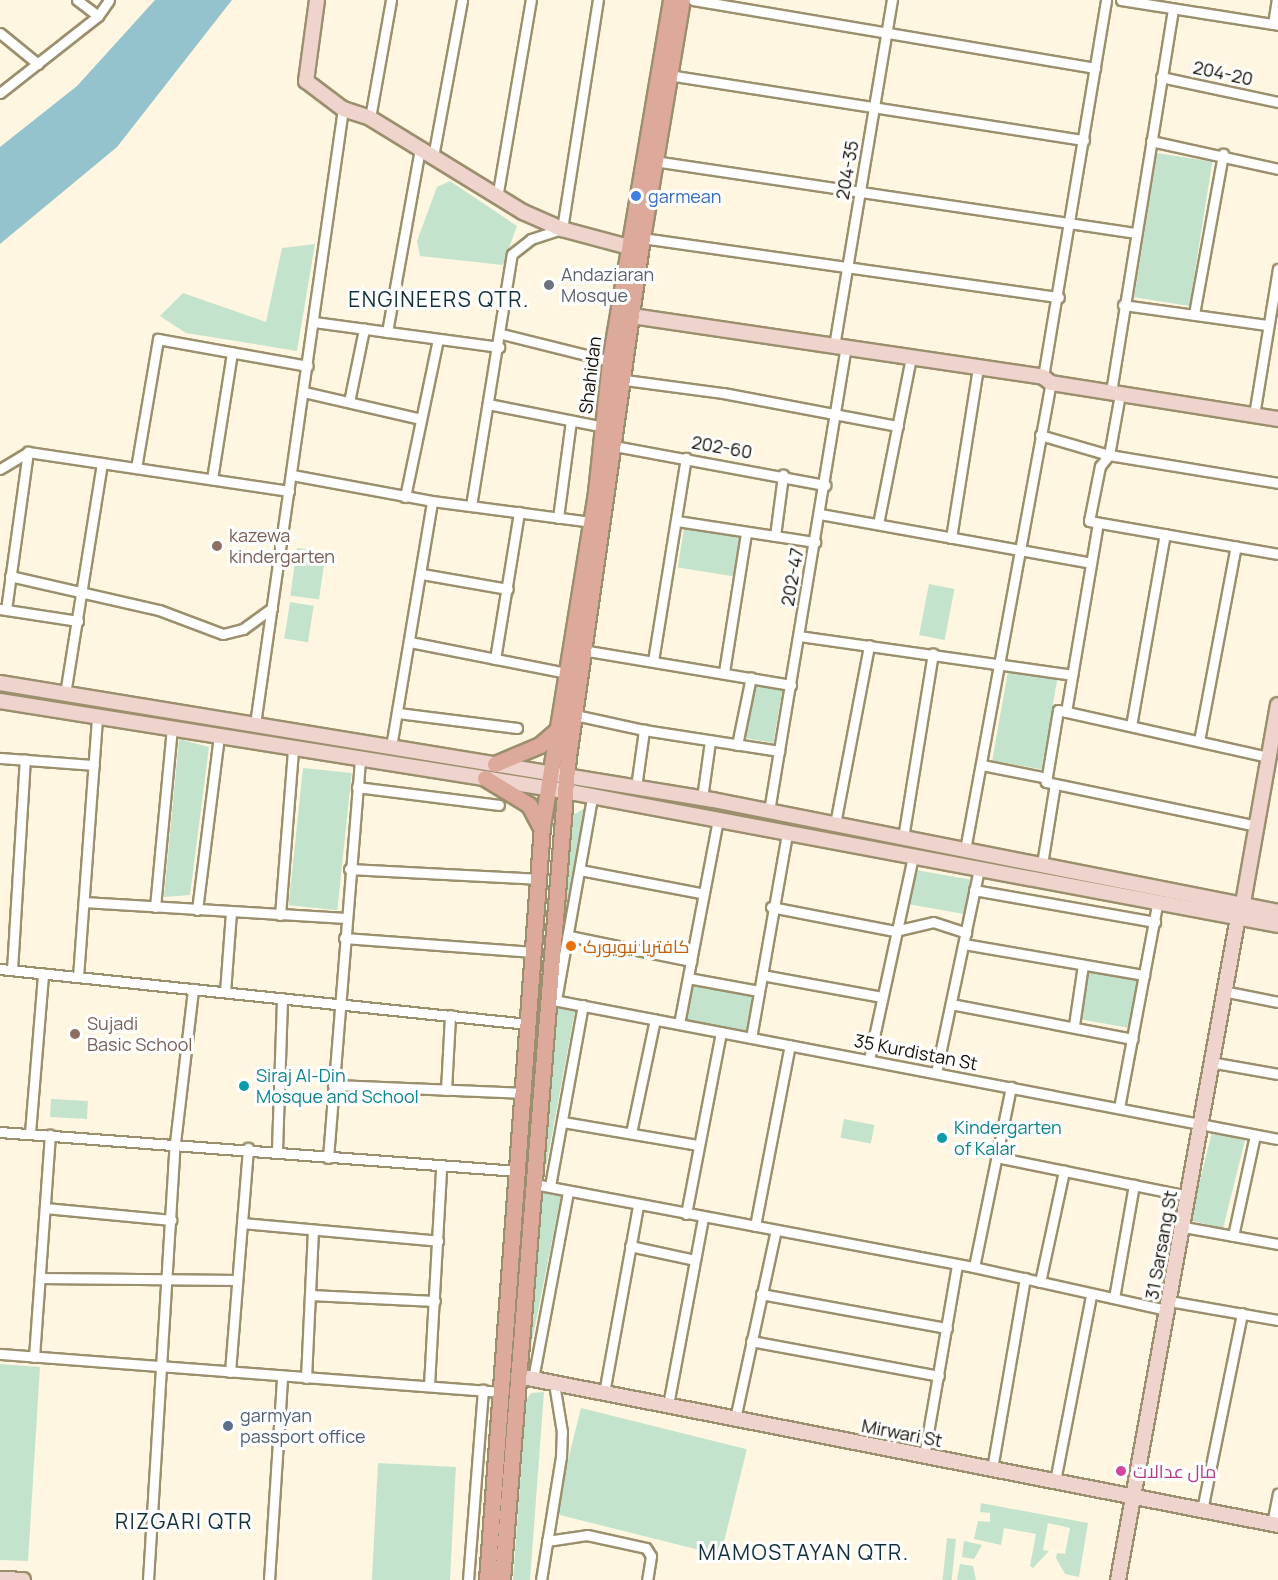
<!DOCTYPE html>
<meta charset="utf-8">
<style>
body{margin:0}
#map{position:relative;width:1278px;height:1580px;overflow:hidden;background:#fef6e0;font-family:Manrope,Cairo,sans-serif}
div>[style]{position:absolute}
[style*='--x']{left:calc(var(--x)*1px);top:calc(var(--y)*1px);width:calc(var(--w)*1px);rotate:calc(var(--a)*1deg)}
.green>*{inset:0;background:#c4e3cd;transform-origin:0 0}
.water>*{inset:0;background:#95c3cd}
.roads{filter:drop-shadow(2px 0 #9b8f6d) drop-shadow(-2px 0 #9b8f6d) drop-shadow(0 2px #9b8f6d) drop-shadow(0 -2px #9b8f6d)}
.street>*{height:9px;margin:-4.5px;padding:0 4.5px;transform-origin:4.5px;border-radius:4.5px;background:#fff}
.secondary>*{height:14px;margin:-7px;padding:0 7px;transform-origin:7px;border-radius:7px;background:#eed4cd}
.primary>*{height:15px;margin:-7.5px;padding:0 7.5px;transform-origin:7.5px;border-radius:7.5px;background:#dda99b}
.dots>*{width:16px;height:16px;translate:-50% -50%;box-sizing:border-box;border:3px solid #fff;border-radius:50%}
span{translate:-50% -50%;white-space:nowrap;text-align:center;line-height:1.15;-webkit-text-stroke:6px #fff;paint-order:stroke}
.street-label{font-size:18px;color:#120e03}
.shop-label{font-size:18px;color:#366cbe}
.left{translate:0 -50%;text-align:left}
.worship-label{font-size:18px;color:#5b616d}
.education-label{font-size:18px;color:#785e54}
.food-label{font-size:18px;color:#c56008}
.culture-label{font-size:18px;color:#0d838f}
.service-label{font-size:18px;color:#4e5e75}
.hotel-label{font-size:18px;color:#b23c85}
.quarter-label{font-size:21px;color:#113039;letter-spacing:1.5px}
</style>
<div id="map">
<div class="green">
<i style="left:1157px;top:153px;width:56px;height:146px;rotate:9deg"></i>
<i style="clip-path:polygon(450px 181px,517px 226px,503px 265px,420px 256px,417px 241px,437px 187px)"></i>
<i style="clip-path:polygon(315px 244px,297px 351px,186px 333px,160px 316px,183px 293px,266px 322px,282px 248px)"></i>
<i style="left:684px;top:528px;width:58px;height:40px;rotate:9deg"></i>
<i style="left:297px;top:548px;width:29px;height:48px;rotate:8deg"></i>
<i style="left:929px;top:584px;width:26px;height:52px;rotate:11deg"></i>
<i style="left:290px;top:602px;width:24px;height:37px;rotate:9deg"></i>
<i style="left:1008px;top:671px;width:50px;height:91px;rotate:10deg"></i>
<i style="left:755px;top:685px;width:28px;height:54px;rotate:10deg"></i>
<i style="clip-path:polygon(179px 739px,209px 747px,190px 895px,164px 897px)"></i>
<i style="left:303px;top:768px;width:49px;height:138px;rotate:6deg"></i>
<i style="clip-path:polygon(585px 808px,561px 944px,563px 861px,569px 849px,571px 816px)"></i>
<i style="left:916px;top:870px;width:55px;height:35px;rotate:10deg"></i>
<i style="left:1089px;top:970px;width:50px;height:50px;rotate:10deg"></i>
<i style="left:693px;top:973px;width:63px;height:48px;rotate:10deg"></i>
<i style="clip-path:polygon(556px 1008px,575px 1011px,545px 1172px,553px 1051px)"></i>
<i style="left:51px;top:1099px;width:37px;height:18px;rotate:3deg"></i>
<i style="left:844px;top:1119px;width:31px;height:19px;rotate:11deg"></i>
<i style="left:1212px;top:1132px;width:34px;height:91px;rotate:14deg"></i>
<i style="clip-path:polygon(543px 1187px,562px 1191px,529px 1356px)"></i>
<i style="clip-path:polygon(0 1364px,40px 1367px,28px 1561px,0 1560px)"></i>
<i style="clip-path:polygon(544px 1392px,530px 1580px,513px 1580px,526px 1400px,531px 1393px)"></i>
<i style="left:581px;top:1408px;width:171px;height:109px;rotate:14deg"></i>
<i style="left:378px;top:1463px;width:78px;height:117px;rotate:3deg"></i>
<i style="clip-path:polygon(981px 1503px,1088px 1523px,1079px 1577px,1065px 1574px,1056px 1558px,1057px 1553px,1065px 1554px,1070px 1528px,1048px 1523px,1043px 1550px,1049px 1551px,1033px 1568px,1030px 1566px,1036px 1534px,1004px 1528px,1001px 1545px,974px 1539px,978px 1521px,990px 1522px,990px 1513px,980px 1512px)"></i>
<i style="left:947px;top:1538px;width:9px;height:43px;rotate:6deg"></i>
<i style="clip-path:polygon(964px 1541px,982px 1545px,974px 1559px,962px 1557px)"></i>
<i style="clip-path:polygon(960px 1564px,973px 1566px,976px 1580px,957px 1580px)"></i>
</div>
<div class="water">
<i style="clip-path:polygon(155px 0,232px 0,117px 147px,0 244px,0 147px,77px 86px)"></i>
</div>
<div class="roads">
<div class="street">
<i style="--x:77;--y:0;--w:26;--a:37"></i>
<i style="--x:693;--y:0;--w:408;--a:9.6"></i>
<i style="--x:1121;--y:0;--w:159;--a:9"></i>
<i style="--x:1273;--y:24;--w:24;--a:-81"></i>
<i style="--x:0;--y:33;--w:49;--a:39.2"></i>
<i style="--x:668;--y:75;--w:421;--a:8.9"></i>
<i style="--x:1161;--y:77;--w:120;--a:12.1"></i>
<i style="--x:0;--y:93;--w:125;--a:-38.2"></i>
<i style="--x:98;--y:16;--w:19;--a:-55"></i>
<i style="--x:370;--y:118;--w:120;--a:-79.9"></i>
<i style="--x:1151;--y:141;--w:130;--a:12.4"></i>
<i style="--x:433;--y:157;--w:160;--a:-79.5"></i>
<i style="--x:654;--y:161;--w:486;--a:8.5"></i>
<i style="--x:497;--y:198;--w:201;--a:-80.3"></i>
<i style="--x:642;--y:238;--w:421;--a:8.1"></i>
<i style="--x:1123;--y:305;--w:146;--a:7.9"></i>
<i style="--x:1194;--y:314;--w:163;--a:-79.7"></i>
<i style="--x:314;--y:322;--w:187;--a:7.7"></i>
<i style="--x:387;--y:332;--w:186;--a:-79.8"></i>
<i style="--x:502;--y:334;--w:111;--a:14"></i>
<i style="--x:834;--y:346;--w:351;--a:-80.5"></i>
<i style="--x:1043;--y:377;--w:382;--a:-80.5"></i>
<i style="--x:625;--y:380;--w:99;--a:7.6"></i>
<i style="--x:723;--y:393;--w:178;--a:10.7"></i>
<i style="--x:304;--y:392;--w:120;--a:13"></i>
<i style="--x:1111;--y:392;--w:388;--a:-80.8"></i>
<i style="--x:1120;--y:394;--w:62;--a:100.2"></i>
<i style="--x:1109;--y:455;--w:14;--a:129"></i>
<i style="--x:1100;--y:466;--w:56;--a:101.3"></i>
<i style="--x:1089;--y:521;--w:192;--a:9.9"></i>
<i style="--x:349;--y:402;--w:75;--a:-78.4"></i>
<i style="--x:488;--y:404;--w:118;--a:11.2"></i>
<i style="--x:1254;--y:415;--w:148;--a:-80.7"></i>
<i style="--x:1040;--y:435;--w:72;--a:16.2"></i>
<i style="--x:1109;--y:455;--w:171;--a:9.4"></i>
<i style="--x:614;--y:446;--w:215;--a:10.5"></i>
<i style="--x:136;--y:468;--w:131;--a:-80.3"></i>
<i style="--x:158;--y:339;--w:152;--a:10.2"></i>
<i style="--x:0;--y:469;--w:33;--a:-31"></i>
<i style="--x:28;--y:452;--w:264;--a:8.5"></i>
<i style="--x:292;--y:475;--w:142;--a:10.5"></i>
<i style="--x:432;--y:501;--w:160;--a:7.5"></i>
<i style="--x:212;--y:479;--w:128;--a:-81"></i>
<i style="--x:405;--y:497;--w:161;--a:-78.2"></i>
<i style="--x:471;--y:506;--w:255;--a:-80.8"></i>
<i style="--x:512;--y:254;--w:24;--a:-38"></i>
<i style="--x:531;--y:239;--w:33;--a:-18"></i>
<i style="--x:562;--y:229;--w:232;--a:-81.1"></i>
<i style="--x:820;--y:514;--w:275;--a:10.2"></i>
<i style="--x:558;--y:518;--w:98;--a:-82.4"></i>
<i style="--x:677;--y:521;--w:140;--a:8.7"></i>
<i style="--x:878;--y:524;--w:170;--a:-78.8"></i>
<i style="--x:775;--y:536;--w:62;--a:-82.5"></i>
<i style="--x:951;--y:538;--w:173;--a:-81"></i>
<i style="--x:422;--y:574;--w:87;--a:9.9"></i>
<i style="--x:10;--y:576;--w:153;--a:12.9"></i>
<i style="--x:159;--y:610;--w:68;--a:20.6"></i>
<i style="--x:223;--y:634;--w:21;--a:-14"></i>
<i style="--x:243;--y:629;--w:36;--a:-36"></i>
<i style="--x:0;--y:609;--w:79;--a:8.7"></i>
<i style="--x:6;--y:610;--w:160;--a:-82.1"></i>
<i style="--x:799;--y:636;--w:276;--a:8.1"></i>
<i style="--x:410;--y:642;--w:159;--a:11.2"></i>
<i style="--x:582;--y:650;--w:212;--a:9.5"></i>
<i style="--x:495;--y:659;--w:149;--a:-80.7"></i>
<i style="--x:653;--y:661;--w:206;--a:-80.8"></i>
<i style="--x:724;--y:672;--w:141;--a:-81"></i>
<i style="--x:65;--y:694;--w:234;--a:-80.9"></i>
<i style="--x:1066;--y:712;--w:192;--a:-80.4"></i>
<i style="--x:398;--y:713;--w:120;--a:7.2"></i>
<i style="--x:575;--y:715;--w:71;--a:12.3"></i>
<i style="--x:644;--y:730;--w:137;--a:8.8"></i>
<i style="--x:255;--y:724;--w:621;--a:-81.86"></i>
<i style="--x:1131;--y:726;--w:195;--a:-80"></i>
<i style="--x:1199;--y:741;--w:198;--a:-79.3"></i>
<i style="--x:737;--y:745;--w:69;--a:-78.4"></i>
<i style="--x:391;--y:747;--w:249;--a:-80.5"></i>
<i style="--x:0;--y:758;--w:94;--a:4.3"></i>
<i style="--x:982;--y:765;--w:66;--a:11.3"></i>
<i style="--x:357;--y:787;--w:143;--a:7.2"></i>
<i style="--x:636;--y:787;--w:58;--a:-82"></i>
<i style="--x:702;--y:798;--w:58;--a:-82"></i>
<i style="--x:769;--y:811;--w:469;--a:-80.6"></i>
<i style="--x:835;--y:824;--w:182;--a:-79.2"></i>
<i style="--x:1257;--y:826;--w:216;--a:-168.2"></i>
<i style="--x:1046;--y:782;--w:73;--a:-80.5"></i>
<i style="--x:1058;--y:710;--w:216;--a:12.6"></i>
<i style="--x:903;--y:838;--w:187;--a:-80.8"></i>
<i style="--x:965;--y:850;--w:475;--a:-79.6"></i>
<i style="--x:1042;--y:864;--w:81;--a:-80.8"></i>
<i style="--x:349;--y:869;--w:188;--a:3"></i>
<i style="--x:580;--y:870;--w:123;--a:10.8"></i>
<i style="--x:974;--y:890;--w:184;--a:10"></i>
<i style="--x:84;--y:902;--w:262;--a:3.5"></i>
<i style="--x:155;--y:907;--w:181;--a:-84.6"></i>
<i style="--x:771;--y:907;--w:126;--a:11"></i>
<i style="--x:895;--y:931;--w:39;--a:-13"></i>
<i style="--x:933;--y:922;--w:35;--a:18"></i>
<i style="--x:197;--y:910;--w:175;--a:-82.8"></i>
<i style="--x:280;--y:915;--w:168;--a:-85.5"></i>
<i style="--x:569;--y:936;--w:125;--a:11.6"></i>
<i style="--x:344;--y:938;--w:190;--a:4.2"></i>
<i style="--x:964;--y:944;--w:183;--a:9.8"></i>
<i style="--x:0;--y:969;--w:531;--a:5.95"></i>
<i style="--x:12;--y:970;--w:211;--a:-86.5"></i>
<i style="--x:762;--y:975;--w:122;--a:10.4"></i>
<i style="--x:78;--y:977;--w:262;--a:-85.8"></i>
<i style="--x:688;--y:978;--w:72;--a:10.4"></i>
<i style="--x:1223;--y:991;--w:56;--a:11.3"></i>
<i style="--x:225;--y:992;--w:80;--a:-85.7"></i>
<i style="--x:548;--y:999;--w:743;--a:10.86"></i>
<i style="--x:556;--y:1000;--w:206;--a:-79.9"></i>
<i style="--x:951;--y:1004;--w:185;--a:10.9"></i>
<i style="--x:679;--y:1024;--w:208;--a:-79.2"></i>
<i style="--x:1074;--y:1025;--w:61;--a:-81.5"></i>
<i style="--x:751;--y:1038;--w:207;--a:-80"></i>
<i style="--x:869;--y:1060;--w:208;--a:-77.8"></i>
<i style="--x:1210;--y:1062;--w:69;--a:10"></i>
<i style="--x:936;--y:1073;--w:208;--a:-78.1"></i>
<i style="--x:333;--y:1085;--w:189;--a:2.4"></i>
<i style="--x:446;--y:1090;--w:75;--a:-86.9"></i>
<i style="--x:1119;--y:1108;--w:208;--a:-79.4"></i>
<i style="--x:563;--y:1122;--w:136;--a:9.7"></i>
<i style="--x:0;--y:1132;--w:518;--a:4.31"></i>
<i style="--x:30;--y:1133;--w:160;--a:-85.3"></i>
<i style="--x:631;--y:1133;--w:116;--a:-78.1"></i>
<i style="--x:277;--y:1150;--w:152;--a:-88.1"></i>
<i style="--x:996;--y:1157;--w:196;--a:11.5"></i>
<i style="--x:328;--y:1158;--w:400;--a:-85.4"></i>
<i style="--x:534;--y:1184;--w:448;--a:10.7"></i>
<i style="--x:974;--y:1267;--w:198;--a:12.6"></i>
<i style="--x:550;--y:1186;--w:184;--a:-79.7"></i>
<i style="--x:45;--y:1208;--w:127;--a:5.4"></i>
<i style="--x:686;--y:1214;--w:185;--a:-79.1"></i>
<i style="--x:242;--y:1223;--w:197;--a:5.2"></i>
<i style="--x:755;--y:1226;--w:184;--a:-79.1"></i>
<i style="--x:1184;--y:1227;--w:96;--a:10.3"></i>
<i style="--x:1233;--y:1236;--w:103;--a:-77.7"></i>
<i style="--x:630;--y:1246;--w:66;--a:12.2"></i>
<i style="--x:974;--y:1267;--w:184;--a:-78.4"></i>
<i style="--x:40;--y:1278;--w:197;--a:0.6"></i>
<i style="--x:1040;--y:1282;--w:114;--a:-77.8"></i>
<i style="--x:761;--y:1294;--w:189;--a:10.4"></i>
<i style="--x:310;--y:1295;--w:125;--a:2.7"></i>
<i style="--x:1114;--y:1298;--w:115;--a:-80"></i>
<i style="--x:1169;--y:1301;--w:111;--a:9.9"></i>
<i style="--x:751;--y:1341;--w:191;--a:10.5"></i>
<i style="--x:0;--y:1354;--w:502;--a:4.34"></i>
<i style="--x:34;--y:1357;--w:223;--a:-85.9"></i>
<i style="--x:230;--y:1372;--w:225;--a:-85.4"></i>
<i style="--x:306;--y:1378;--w:148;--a:-87.3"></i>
<i style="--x:533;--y:1379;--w:190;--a:-79.4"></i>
<i style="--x:429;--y:1385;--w:218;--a:-86.8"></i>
<i style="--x:604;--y:1393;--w:190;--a:-79.7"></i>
<i style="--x:668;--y:1405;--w:190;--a:-79.4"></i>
<i style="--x:735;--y:1419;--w:193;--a:-77.8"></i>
<i style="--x:924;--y:1456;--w:194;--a:-80.2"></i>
<i style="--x:992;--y:1469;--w:194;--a:-80.2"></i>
<i style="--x:1055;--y:1481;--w:189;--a:-79"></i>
<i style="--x:1202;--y:1510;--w:201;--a:-78.5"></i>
<i style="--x:1272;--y:1524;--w:31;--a:-79"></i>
<i style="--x:547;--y:1541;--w:40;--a:-8.5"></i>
<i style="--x:587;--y:1535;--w:60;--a:12.4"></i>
<i style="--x:646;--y:1548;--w:9;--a:58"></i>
<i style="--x:651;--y:1556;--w:24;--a:99"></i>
<i style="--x:148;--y:1580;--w:438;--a:-86.5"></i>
<i style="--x:175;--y:1143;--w:155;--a:-83.3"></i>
<i style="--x:269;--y:1580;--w:203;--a:-86.3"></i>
<i style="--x:468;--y:1580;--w:191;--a:-85.5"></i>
<i style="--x:541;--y:1580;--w:125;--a:-80.8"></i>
<i style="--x:561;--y:1457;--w:25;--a:-88"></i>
<i style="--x:562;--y:1432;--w:50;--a:-99.3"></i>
</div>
<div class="secondary">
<i style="--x:317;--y:0;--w:82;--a:97.7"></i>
<i style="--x:306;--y:81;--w:46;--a:37.1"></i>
<i style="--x:343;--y:109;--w:28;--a:18"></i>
<i style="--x:370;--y:118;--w:180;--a:31.6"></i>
<i style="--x:523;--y:212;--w:43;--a:23.6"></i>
<i style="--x:562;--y:229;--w:69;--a:15"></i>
<i style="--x:632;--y:316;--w:416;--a:8.4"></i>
<i style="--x:1043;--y:377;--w:10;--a:37"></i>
<i style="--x:1051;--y:383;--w:230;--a:9"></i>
<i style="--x:0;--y:683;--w:723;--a:9.32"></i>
<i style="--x:713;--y:800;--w:576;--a:11.21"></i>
<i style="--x:0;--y:701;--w:572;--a:9.05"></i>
<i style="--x:565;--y:791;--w:725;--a:10.64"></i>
<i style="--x:1243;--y:903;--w:201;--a:-80"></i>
<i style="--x:518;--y:1376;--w:774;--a:11.09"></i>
<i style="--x:0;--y:1579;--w:23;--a:2"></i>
<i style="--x:1118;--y:1580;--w:674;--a:-79.74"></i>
</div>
<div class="primary">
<i style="--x:495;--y:764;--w:49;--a:-22.9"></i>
<i style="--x:540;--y:745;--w:23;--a:-41"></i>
<i style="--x:485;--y:778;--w:52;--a:31.5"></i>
<i style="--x:529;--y:805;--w:26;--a:62"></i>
<i style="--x:487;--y:1580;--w:756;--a:-85.83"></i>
<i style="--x:542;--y:826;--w:338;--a:-80.8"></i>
<i style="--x:596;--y:492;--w:132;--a:-83.9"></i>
<i style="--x:610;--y:361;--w:366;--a:-80.4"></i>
<i style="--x:502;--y:1580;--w:826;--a:-85.42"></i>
<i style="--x:568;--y:757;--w:524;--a:-81.89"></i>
<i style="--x:642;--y:238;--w:241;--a:-80.5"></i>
</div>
</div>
<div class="dots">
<i style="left:636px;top:196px;background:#3f7fe0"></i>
<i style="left:549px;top:285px;background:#6b7280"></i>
<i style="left:217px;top:546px;background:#8d6e63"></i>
<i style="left:571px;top:946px;background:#e8710a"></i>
<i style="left:75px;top:1034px;background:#8d6e63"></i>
<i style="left:244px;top:1086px;background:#0f9aa8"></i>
<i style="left:942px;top:1138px;background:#0f9aa8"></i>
<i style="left:228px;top:1426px;background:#5c6f8a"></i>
<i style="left:1121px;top:1471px;background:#d1479c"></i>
</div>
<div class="street-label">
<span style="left:1223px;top:73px;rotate:12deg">204-20</span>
<span style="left:847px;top:170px;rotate:-80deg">204-35</span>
<span style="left:590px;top:375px;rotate:-83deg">Shahidan</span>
<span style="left:722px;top:447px;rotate:10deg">202-60</span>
<span style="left:792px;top:577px;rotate:-80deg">202-47</span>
<span style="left:916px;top:1052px;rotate:11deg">35 Kurdistan St</span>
<span style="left:1161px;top:1245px;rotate:-80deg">31 Sarsang St</span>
<span style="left:902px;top:1433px;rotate:11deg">Mirwari St</span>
</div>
<div class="shop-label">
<span class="left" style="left:648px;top:196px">garmean</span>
</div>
<div class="worship-label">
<span class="left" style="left:561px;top:285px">Andaziaran<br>Mosque</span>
</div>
<div class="education-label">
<span class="left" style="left:229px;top:546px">kazewa<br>kindergarten</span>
<span class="left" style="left:87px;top:1034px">Sujadi<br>Basic School</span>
</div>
<div class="food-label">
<span class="left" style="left:583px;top:946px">کافتریا نیویورک</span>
</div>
<div class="culture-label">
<span class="left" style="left:256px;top:1086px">Siraj Al-Din<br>Mosque and School</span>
<span class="left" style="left:954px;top:1138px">Kindergarten<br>of Kalar</span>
</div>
<div class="service-label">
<span class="left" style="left:240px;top:1426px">garmyan<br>passport office</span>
</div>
<div class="hotel-label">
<span class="left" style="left:1133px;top:1471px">مال عدالات</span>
</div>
<div class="quarter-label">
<span style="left:439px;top:299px">ENGINEERS QTR.</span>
<span style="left:184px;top:1521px">RIZGARI QTR</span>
<span style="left:804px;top:1552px">MAMOSTAYAN QTR.</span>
</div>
</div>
